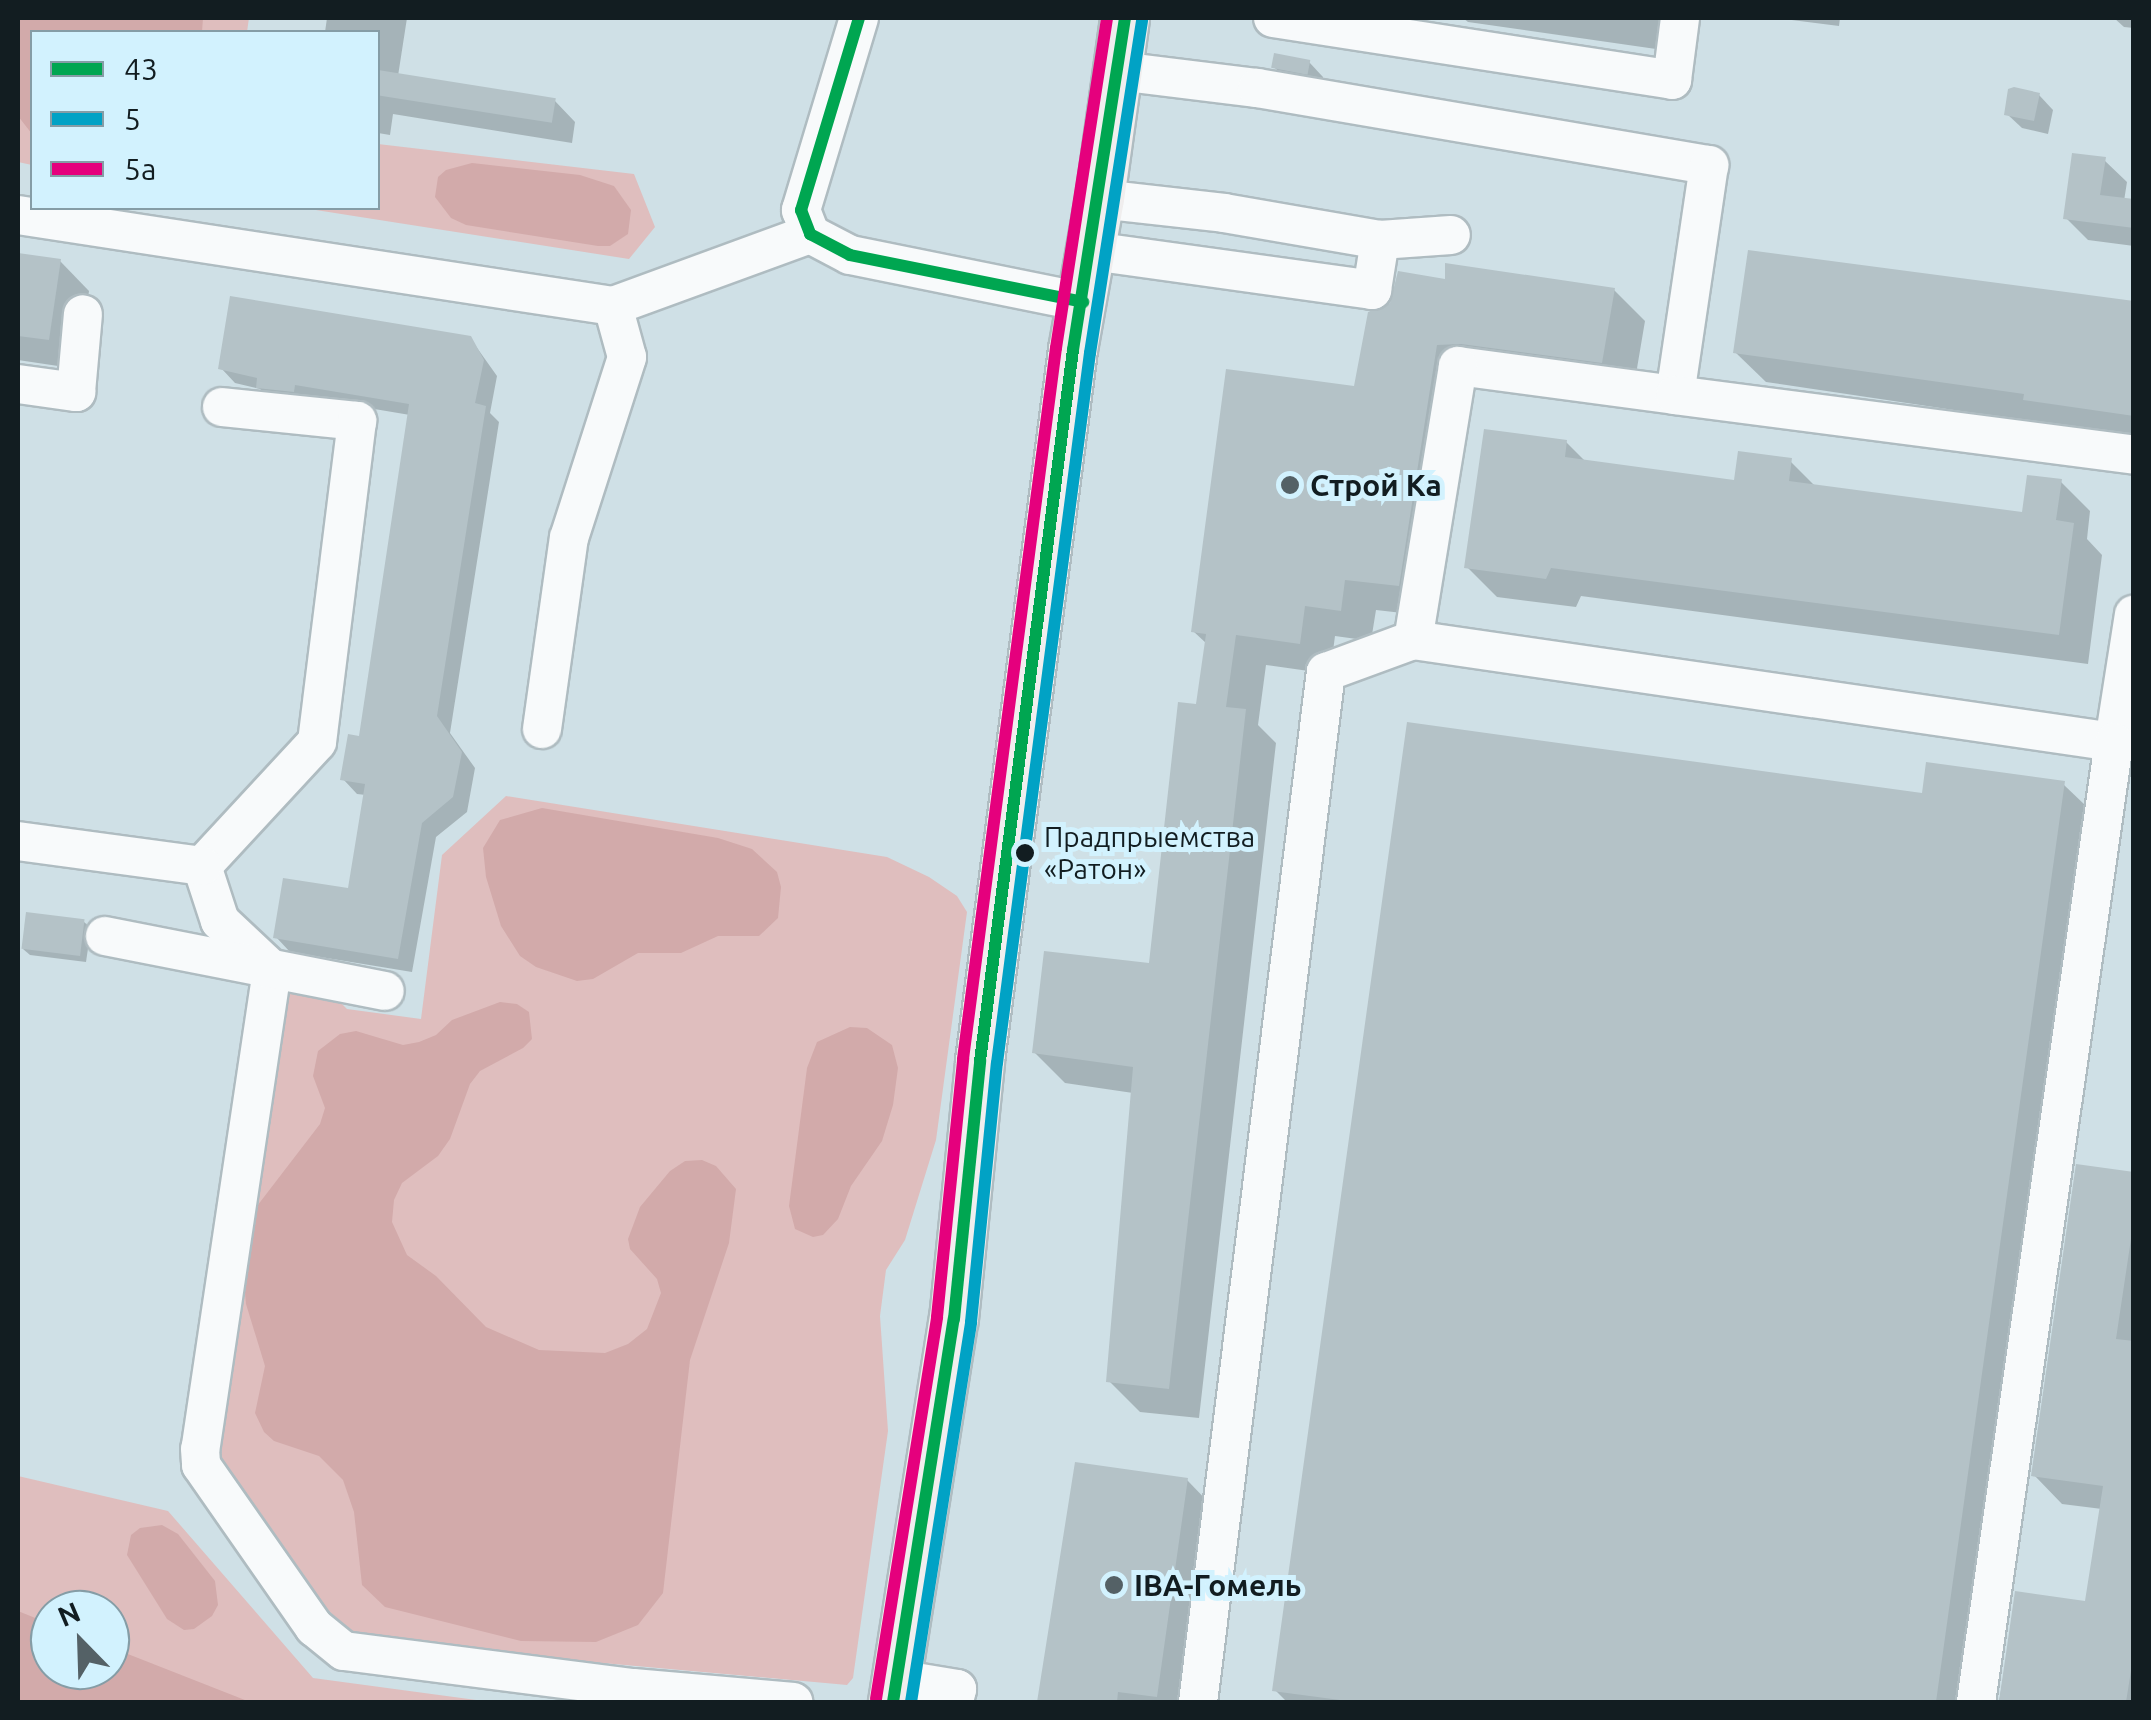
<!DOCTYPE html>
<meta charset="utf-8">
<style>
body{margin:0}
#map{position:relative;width:2151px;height:1720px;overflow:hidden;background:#cfe0e6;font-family:Ubuntu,sans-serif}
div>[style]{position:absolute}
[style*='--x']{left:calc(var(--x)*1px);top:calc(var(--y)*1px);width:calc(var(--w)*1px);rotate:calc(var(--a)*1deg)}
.green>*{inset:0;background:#dfbebe}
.forest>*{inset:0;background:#d2aaaa}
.shadow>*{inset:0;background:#0003}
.building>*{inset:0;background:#b4c2c7;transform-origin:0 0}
.roads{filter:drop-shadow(2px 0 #afbcc1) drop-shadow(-2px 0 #afbcc1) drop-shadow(0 2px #afbcc1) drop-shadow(0 -2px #afbcc1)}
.minor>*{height:38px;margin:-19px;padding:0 19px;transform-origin:19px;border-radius:19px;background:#f8fafb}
.major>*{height:48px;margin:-24px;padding:0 24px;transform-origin:24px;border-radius:24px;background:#f0eeee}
.bus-1>*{height:12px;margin:-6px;padding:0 6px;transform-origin:6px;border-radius:6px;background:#00a651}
.bus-2>*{height:12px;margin:-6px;padding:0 6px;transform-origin:6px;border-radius:6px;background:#01a2c5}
.bus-3>*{height:12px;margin:-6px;padding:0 6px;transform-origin:6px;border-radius:6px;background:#e5007d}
.dots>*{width:28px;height:28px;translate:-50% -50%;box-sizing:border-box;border:5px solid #d2f2fe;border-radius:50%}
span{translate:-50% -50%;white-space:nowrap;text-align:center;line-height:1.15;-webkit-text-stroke:10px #d2f2fe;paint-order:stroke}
.bus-label{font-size:28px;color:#121d21}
.left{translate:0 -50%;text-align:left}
.poi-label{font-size:30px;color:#121d21;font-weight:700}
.frame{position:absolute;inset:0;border:20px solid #121d21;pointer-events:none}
.legend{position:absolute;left:30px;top:30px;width:350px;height:180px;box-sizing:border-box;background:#d2f2fe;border:2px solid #859da6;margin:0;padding:12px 18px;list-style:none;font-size:30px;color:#121d21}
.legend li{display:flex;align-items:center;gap:20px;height:50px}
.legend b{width:50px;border:2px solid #859da6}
.north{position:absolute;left:30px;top:1590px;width:100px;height:100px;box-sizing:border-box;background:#d2f2fe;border:2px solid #859da6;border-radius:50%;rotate:337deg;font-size:28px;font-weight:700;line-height:40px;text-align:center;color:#121d21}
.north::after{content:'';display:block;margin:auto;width:35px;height:45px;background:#546166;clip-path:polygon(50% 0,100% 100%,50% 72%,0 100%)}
</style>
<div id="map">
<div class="green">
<i style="clip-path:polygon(18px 18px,249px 18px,247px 32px,32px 32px,32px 165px,18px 162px)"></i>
<i style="clip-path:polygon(378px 144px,634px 174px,655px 227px,629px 259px,303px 208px,378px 208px)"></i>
<i style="clip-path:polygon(506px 796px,887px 857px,929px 877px,957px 896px,967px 912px,936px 1140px,905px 1240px,886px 1270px,880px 1316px,888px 1431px,853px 1678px,847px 1685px,369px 1642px,347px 1633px,222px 1479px,214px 1456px,282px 1002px,291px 991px,335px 997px,347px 1009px,421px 1019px,442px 855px)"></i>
<i style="clip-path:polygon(evenodd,18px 1476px,168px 1511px,313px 1678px,491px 1702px,18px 1702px,18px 1476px,50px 1610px,110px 1610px,110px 1670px,50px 1670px,50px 1610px)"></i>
</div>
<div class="forest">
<i style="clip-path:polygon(18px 18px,203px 18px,202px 32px,32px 32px,32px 134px,18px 116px)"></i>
<i style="clip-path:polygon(472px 163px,580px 175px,614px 186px,631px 210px,628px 234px,610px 246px,598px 246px,466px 225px,451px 218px,435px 197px,438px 177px,446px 170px)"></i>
<i style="clip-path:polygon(542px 808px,718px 838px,752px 849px,777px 872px,781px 887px,778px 918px,759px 936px,718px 936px,681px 953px,638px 953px,593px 979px,577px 981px,536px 967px,520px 956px,501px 926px,486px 877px,483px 848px,500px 820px)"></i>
<i style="clip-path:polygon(500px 1002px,517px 1004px,529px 1012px,532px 1039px,523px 1048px,480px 1071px,470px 1084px,450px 1139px,438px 1156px,402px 1183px,394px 1200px,392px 1222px,407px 1255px,436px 1276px,486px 1327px,539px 1350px,605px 1353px,628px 1344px,647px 1329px,661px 1293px,657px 1279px,630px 1249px,628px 1239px,640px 1207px,670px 1171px,685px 1161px,702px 1160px,716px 1166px,736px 1189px,729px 1243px,690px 1360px,663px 1593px,638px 1625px,596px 1642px,521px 1641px,385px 1607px,362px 1585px,354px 1512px,343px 1480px,319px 1456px,274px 1441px,264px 1432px,255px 1413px,265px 1366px,246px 1304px,242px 1258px,254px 1210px,320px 1124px,325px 1108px,313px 1076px,318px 1051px,340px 1034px,356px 1031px,403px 1045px,419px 1042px,436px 1035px,452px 1020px)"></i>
<i style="clip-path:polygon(850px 1027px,867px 1028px,892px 1045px,898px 1068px,893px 1105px,882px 1141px,851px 1186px,838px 1219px,823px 1235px,813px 1237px,795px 1229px,789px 1206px,807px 1068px,817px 1042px)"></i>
<i style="clip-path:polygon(162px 1525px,178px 1534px,215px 1581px,218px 1605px,212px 1616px,194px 1629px,184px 1630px,167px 1619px,127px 1555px,131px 1535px,140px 1528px)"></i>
<i style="clip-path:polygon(18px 1611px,50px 1624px,50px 1670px,110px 1670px,110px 1647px,250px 1702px,18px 1702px)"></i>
</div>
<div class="shadow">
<i style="clip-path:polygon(327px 18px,407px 18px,398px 76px,555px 101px,575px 122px,572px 143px,393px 114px,390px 135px,378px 133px,378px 32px,325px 32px)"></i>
<i style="clip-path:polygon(1463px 18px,1661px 18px,1656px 49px,1468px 22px)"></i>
<i style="clip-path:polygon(1776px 18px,1840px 18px,1839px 26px)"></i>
<i style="clip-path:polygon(2114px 18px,2134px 18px,2134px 28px,2124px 27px)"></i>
<i style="clip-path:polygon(1309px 62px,1323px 77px,1321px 87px,1288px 81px,1274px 67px)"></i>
<i style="clip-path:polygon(2039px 95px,2053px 110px,2048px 134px,2022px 128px,2007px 114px)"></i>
<i style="clip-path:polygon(2104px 160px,2127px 182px,2124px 201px,2134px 202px,2134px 246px,2088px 240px,2066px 218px)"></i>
<i style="clip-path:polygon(18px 255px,60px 261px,89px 291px,78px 369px,18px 360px)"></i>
<i style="clip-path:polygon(1448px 282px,1614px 290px,1645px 321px,1633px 392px,1467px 375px,1429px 616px,1376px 610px,1371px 641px,1335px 636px,1330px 674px,1266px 665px,1258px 725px,1276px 743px,1199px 1418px,1140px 1412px,1109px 1381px,1133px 1093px,1065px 1083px,1034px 1052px,1151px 966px,1207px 644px,1193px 631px,1356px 389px)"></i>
<i style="clip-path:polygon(2134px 305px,2134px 437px,1766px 382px,1736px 353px)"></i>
<i style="clip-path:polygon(470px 338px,497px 376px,490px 413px,499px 422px,450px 733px,475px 768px,467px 812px,436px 837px,412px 972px,290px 952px,276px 937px,350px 891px,366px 795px,357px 794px,343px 779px,361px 739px,410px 415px,309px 398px,273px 402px,260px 389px,235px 383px,221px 368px)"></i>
<i style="clip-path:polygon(1566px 442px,1587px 463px,1736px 483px,1790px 461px,1816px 487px,2024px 514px,2061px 482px,2090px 511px,2087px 539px,2102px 555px,2088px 664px,1581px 596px,1576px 607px,1497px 597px,1467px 567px)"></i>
<i style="clip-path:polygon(2063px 784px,2086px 806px,1961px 1702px,1287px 1702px,1275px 1690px,1924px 796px)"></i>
<i style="clip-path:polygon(84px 922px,91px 928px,86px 962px,30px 955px,23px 949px)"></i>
<i style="clip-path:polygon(2134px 1175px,2134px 1702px,1999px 1702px,2017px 1594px,2088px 1604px,2102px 1509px,2062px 1504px,2034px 1475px)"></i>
<i style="clip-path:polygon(1077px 1465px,1187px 1480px,1214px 1508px,1187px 1702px,1040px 1702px)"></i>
</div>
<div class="building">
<i style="left:1274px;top:53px;width:37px;height:15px;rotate:11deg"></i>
<i style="left:378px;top:70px;width:180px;height:25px;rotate:9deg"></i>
<i style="clip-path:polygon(2014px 87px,2040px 93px,2034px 121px,2004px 115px,2008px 89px)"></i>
<i style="clip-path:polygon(2072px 153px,2106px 157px,2100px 195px,2134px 199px,2134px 228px,2063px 219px)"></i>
<i style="clip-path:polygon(1748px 250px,2134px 301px,2134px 416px,2023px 400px,2024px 394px,1733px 353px)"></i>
<i style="clip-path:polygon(18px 253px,61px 259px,49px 340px,18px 336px)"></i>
<i style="clip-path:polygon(1445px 263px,1615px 288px,1602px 363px,1461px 344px,1437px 345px,1399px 586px,1345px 580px,1341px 611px,1305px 606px,1300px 644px,1236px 635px,1226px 707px,1246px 709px,1169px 1389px,1106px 1382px,1133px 1067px,1032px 1053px,1044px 951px,1149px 963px,1178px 702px,1196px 704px,1206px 634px,1191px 632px,1226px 369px,1354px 386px,1368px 312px,1390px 303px,1398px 271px,1445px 279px)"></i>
<i style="clip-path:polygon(230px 296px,471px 336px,484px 360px,475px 403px,486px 406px,437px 716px,462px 752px,453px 797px,422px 823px,398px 959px,273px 938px,283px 878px,348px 888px,365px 784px,340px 780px,348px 734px,359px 736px,409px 404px,295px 385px,294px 392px,256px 388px,257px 378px,218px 369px)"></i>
<i style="clip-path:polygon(1484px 429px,1567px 440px,1565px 457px,1734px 480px,1738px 451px,1792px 458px,1789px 481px,2022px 512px,2027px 475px,2062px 479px,2056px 520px,2074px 523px,2059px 635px,1551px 568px,1546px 579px,1464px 568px)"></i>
<i style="clip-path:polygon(1407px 722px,1922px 793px,1926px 762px,2065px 781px,1936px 1702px,1355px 1702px,1272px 1691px)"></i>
<i style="left:26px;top:912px;width:59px;height:37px;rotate:7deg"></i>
<i style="clip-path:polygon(2076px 1164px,2134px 1172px,2134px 1219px,2116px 1339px,2134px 1341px,2134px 1652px,2126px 1702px,1999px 1702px,2015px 1591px,2085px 1601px,2103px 1486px,2031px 1476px)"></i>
<i style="clip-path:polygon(1075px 1462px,1188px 1478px,1157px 1697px,1118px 1692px,1117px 1702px,1037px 1702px)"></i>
</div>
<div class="roads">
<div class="minor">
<i style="--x:859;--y:18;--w:201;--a:106.8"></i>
<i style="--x:801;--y:210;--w:26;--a:69"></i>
<i style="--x:810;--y:234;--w:45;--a:27.7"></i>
<i style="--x:850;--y:255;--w:238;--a:11.4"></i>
<i style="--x:1273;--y:18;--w:404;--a:8.8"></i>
<i style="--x:1672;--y:80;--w:63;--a:-82.6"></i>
<i style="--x:1118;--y:71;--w:140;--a:7"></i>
<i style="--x:1257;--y:88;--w:459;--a:9.7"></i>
<i style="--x:1709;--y:165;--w:232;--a:98.4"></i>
<i style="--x:1675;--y:395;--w:219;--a:-172.4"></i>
<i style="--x:1458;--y:366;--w:278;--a:99.3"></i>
<i style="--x:1100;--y:199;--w:125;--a:6.4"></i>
<i style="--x:1224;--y:213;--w:158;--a:9.8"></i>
<i style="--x:18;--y:215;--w:602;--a:8.7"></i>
<i style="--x:613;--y:306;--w:210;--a:-20.1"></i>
<i style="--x:1092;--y:251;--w:283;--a:7.9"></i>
<i style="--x:1372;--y:290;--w:51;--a:-80.9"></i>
<i style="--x:1380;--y:240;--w:71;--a:-4"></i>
<i style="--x:18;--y:384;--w:59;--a:7.9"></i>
<i style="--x:76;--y:392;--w:78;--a:-84.9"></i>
<i style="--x:1675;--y:395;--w:463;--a:7.4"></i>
<i style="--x:222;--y:407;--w:136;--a:5.9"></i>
<i style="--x:357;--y:421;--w:323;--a:97.1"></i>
<i style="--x:317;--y:742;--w:169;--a:132.8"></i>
<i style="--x:202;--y:866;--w:58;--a:71.9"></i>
<i style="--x:220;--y:921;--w:71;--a:43.3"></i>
<i style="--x:272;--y:970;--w:484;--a:98.5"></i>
<i style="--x:200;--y:1449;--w:16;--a:86"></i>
<i style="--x:201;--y:1465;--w:198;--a:55.1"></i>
<i style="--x:314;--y:1627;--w:38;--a:39"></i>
<i style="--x:344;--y:1651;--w:291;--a:7.3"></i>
<i style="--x:633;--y:1688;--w:161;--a:5"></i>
<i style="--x:542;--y:729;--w:193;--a:-82"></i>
<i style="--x:569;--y:538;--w:190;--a:-72.2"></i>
<i style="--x:627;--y:357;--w:53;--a:-105.4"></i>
<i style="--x:2114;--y:742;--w:129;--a:-81.1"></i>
<i style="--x:18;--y:841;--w:186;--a:7.7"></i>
<i style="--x:105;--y:936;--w:285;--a:11.1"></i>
<i style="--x:897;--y:1679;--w:61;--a:9.5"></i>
<i style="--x:957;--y:1689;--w:13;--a:103"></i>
<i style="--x:1198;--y:1702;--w:1038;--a:-82.92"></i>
<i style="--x:1326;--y:672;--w:93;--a:-20.2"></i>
<i style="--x:1413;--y:640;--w:708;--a:8.28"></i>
<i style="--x:2114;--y:742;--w:970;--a:98.18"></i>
</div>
<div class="major">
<i style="--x:893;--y:1702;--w:388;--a:-81"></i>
<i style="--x:954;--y:1319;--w:259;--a:-84.2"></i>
<i style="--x:980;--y:1061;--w:717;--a:-82.55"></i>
<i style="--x:1073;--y:350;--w:153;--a:-79.9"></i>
<i style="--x:1100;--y:199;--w:183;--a:-82.1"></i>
</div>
</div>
<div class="bus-1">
<i style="--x:859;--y:18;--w:201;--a:106.8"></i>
<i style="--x:801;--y:210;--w:26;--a:69"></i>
<i style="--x:810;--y:234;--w:45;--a:27.7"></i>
<i style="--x:850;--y:255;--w:238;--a:11.4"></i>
<i style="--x:893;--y:1702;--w:388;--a:-81"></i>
<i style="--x:954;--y:1319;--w:259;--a:-84.2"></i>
<i style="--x:980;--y:1061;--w:717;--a:-82.55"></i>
<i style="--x:1073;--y:350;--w:336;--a:-81.1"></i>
</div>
<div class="bus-2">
<i style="--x:911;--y:1702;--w:385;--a:-81"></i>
<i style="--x:971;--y:1322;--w:260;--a:-84.3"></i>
<i style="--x:997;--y:1063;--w:716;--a:-82.54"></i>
<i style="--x:1090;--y:353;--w:337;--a:-81.1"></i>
</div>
<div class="bus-3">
<i style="--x:876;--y:1699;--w:387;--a:-80.9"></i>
<i style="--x:937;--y:1317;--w:259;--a:-84.2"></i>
<i style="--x:963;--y:1059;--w:717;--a:-82.55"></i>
<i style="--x:1056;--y:348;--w:334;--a:-81.2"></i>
</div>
<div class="dots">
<i style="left:1290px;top:485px;background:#546166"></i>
<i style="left:1025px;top:853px;background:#121d21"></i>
<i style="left:1114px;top:1585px;background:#546166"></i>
</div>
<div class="bus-label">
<span class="left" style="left:1044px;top:853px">Прадпрыемства<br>«Ратон»</span>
</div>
<div class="poi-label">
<span class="left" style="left:1310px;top:485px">Строй Ка</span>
<span class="left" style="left:1134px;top:1585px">IBA-Гомель</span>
</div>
<div class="frame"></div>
<ul class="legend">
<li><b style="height:12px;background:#00a651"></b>43</li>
<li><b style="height:12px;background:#01a2c5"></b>5</li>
<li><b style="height:12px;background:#e5007d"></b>5а</li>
</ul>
<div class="north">N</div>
</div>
